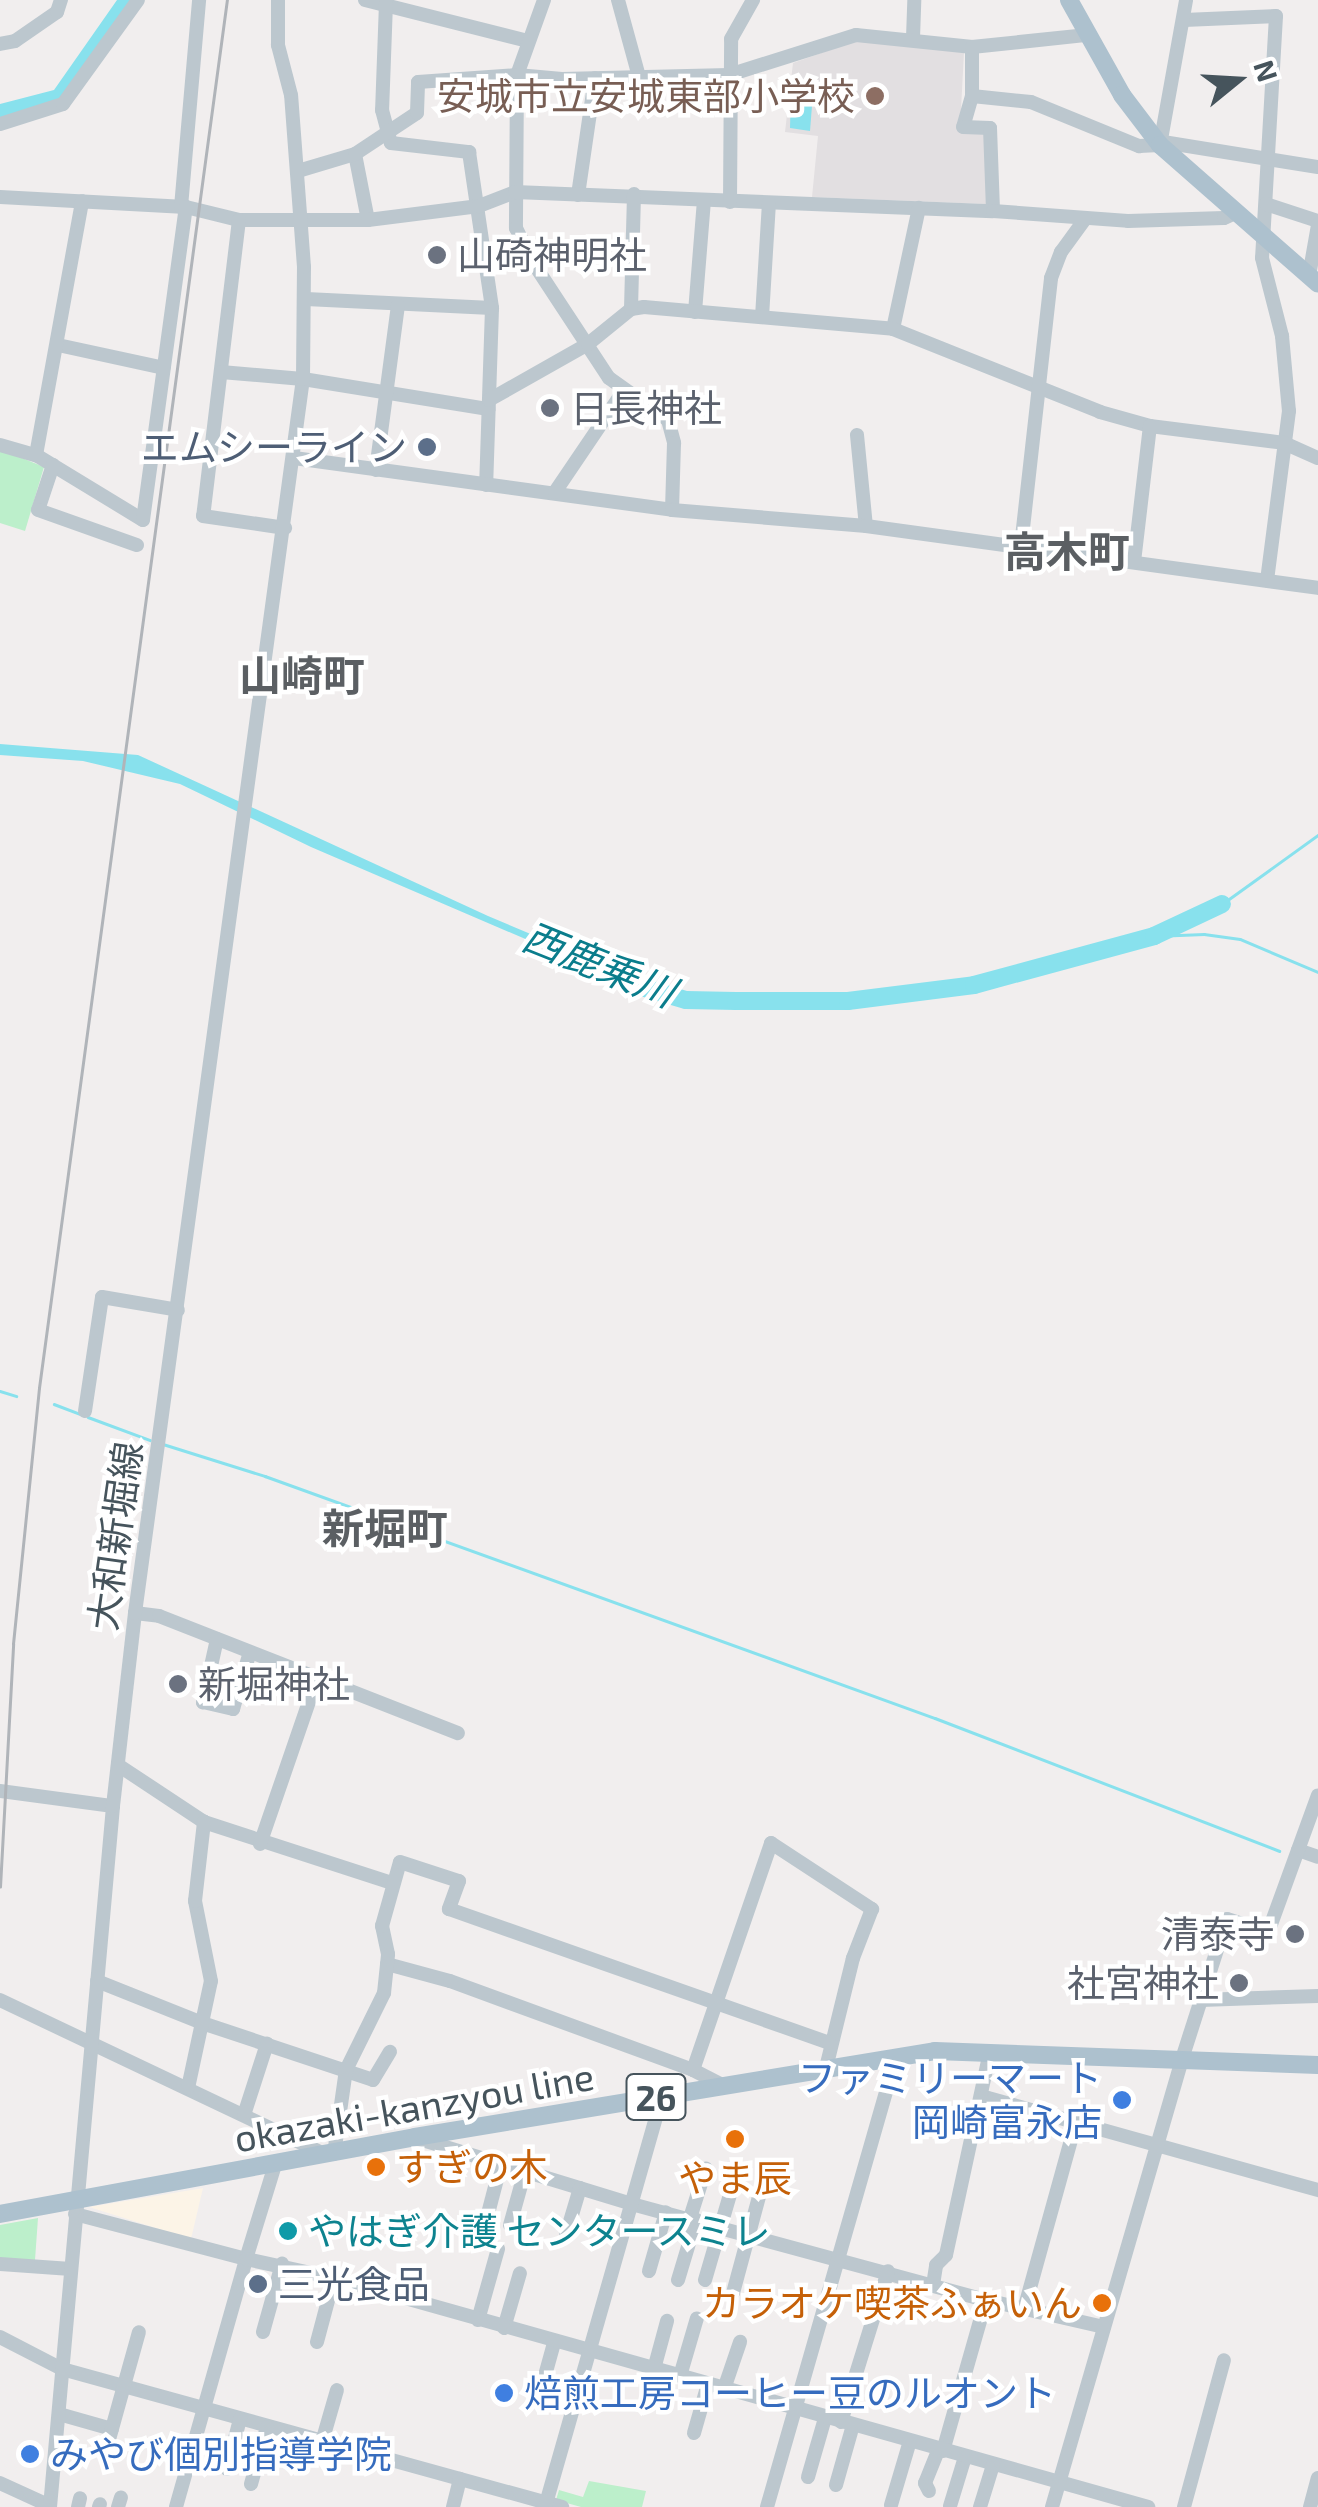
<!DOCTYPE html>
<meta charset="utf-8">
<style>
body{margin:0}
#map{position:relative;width:1318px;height:2507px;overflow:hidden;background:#f1eeee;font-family:"Exo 2","Noto Sans JP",sans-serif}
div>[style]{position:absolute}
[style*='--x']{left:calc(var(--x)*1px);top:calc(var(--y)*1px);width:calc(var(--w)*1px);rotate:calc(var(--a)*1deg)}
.commercial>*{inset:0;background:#fcf4e7}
.education>*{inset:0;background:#e2dfe1}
.green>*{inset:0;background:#bcefcb}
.water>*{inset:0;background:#88e1ed}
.stream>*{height:2.5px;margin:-1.25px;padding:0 1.25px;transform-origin:1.25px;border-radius:1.25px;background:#88e1ed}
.river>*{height:18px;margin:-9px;padding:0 9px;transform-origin:9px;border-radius:9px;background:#88e1ed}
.minor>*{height:14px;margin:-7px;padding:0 7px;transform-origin:7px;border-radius:7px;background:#bcc7ce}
.major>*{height:18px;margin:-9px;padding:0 9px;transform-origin:9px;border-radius:9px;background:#adc1ce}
.rail>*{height:2.5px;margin:-1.25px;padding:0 1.25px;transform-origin:1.25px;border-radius:1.25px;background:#b0b4b9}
.dots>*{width:28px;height:28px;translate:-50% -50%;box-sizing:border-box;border:5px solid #fff;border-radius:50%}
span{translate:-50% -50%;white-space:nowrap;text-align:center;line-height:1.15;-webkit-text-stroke:9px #fff;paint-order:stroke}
.shield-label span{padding:2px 8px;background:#fff;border:2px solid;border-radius:8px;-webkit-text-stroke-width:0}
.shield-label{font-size:35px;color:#46545c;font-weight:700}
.education-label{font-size:38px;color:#785e54}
.right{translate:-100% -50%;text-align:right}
.worship-label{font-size:38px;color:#5b616d}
.left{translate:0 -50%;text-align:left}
.service-label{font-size:38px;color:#4e5e75}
.street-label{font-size:38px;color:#46545c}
.shop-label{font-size:38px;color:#366cbe}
.food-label{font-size:38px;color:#c56008}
.culture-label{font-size:38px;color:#0d838f}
.water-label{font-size:40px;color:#0b7d8c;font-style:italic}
.quarter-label{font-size:42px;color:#5b5f63;font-weight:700}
.north{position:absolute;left:1188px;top:30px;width:100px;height:100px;-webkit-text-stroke:8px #fff;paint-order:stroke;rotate:72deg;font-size:28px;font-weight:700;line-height:40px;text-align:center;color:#46545c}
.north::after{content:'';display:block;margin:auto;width:35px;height:45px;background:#46545c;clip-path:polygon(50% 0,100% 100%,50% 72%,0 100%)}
</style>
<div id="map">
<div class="commercial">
<i style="clip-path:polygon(203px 2188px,191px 2239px,89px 2207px)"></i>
</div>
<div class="education">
<i style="clip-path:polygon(855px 41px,964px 52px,960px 129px,986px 128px,989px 200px,986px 204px,812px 197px,818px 136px,785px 132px,793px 63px)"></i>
</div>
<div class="green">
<i style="clip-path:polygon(0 449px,44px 467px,25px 531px,0 523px)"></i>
<i style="clip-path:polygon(38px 2218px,35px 2260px,0 2259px,0 2225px)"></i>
<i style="clip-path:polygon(589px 2481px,646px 2491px,642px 2507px,581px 2507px,556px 2500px,559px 2490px,583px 2497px)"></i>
</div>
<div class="water">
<i style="clip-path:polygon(117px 0,131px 0,64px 99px,0 121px,0 104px,54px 90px)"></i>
<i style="clip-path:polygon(791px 90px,813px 93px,810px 131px,790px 128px)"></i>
<i style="clip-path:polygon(0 744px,138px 755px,488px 916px,664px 990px,665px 999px,311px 847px,180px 784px,83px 761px,0 755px)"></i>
</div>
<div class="stream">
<i style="--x:1222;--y:904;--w:118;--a:-35.7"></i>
<i style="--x:1154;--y:936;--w:50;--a:-2.3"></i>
<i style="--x:1204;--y:934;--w:36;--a:8"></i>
<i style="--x:1240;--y:939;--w:85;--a:22.9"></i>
<i style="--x:0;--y:1391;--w:17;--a:17"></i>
<i style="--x:54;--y:1404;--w:28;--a:21"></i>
<i style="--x:88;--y:1417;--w:66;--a:20.4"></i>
<i style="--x:163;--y:1444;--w:107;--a:17.4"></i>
<i style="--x:265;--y:1476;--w:712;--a:19.86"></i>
<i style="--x:935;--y:1718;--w:369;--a:21.1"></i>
</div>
<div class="river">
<i style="--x:642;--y:987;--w:46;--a:16.5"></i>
<i style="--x:686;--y:1000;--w:50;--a:1.1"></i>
<i style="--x:736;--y:1001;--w:112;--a:0"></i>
<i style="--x:848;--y:1001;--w:127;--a:-7.2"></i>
<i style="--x:974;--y:985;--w:187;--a:-15.2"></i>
<i style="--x:1154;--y:936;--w:75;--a:-25.2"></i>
</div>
<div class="minor">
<i style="--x:365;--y:0;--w:168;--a:14.1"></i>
<i style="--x:544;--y:0;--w:80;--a:109.8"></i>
<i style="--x:517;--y:75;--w:153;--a:90.4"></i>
<i style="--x:516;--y:228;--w:37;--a:64"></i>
<i style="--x:532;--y:261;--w:140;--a:56.7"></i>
<i style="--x:609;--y:378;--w:72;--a:35.4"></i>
<i style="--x:668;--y:420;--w:24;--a:75"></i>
<i style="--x:674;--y:443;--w:67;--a:91.7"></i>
<i style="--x:618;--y:0;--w:80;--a:74.7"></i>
<i style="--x:386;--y:3;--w:107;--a:92.1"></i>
<i style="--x:382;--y:110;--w:34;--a:75"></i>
<i style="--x:391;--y:143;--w:79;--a:6.6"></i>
<i style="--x:469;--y:152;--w:158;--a:81.6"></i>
<i style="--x:492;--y:308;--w:177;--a:91.9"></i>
<i style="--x:1184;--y:20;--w:92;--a:-2.5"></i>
<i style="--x:1276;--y:16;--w:242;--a:93.3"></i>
<i style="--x:1262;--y:258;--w:81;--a:75.6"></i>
<i style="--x:1282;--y:336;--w:75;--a:84.7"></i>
<i style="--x:1289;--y:411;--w:171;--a:97.4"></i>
<i style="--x:913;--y:38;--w:38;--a:-88"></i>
<i style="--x:0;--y:44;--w:15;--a:-11"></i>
<i style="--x:15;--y:41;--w:51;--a:-34.6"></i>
<i style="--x:57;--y:12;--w:13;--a:-72"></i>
<i style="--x:972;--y:47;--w:49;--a:90"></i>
<i style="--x:972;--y:96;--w:32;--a:106"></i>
<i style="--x:963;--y:127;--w:27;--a:2"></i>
<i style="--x:990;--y:128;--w:83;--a:87.9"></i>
<i style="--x:972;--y:96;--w:59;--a:5.8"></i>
<i style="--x:1031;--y:102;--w:117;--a:22.2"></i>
<i style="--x:1139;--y:146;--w:21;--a:-3"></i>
<i style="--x:1160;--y:145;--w:147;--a:-79.8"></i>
<i style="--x:0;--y:124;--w:66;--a:-17.6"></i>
<i style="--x:63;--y:104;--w:128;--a:-54.2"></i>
<i style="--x:1163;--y:142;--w:157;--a:9.2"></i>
<i style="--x:355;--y:154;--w:67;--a:78.9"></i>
<i style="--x:298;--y:171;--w:59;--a:-16.6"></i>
<i style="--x:355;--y:154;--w:74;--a:-33.5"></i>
<i style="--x:417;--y:113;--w:31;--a:-88"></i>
<i style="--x:418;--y:82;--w:99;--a:-4"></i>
<i style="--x:517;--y:75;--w:45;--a:5.1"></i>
<i style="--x:562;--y:79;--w:167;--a:-1.4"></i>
<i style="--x:729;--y:75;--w:133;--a:-17.5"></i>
<i style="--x:856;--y:35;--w:117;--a:5.9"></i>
<i style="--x:972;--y:47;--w:116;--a:-6"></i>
<i style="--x:578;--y:195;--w:118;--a:-81.7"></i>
<i style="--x:0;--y:197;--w:186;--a:3.1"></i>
<i style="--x:186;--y:207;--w:55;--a:13.8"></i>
<i style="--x:239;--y:220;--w:129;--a:0"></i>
<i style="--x:368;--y:220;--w:112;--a:-7.2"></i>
<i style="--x:479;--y:206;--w:39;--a:-21"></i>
<i style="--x:515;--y:192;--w:478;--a:2.3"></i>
<i style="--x:993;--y:211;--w:135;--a:4.2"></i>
<i style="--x:1128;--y:221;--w:96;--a:-1.8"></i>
<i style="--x:1224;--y:218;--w:12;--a:-24"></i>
<i style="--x:730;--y:202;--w:163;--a:-89.6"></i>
<i style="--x:731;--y:39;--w:45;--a:-60.6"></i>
<i style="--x:1266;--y:204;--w:55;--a:18.1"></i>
<i style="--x:181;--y:207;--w:208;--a:-85"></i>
<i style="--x:239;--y:220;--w:298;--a:96.9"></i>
<i style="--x:203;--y:516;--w:83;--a:8.3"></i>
<i style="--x:1309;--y:276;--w:52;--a:-80"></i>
<i style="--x:306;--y:299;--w:186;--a:2.8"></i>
<i style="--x:631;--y:309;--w:115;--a:-88.5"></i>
<i style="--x:695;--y:312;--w:111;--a:-85.4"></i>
<i style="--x:762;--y:317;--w:114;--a:-86.5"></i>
<i style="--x:893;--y:329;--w:124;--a:-77.9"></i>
<i style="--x:58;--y:345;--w:108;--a:12.2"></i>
<i style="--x:221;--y:372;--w:82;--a:4.9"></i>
<i style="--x:303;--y:379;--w:188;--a:9.2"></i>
<i style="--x:489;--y:400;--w:114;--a:-29.5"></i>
<i style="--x:588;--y:344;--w:55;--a:-39.1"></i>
<i style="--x:631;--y:309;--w:13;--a:-9"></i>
<i style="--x:644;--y:307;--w:250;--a:5"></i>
<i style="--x:893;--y:329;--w:223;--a:21.8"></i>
<i style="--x:1100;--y:412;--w:52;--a:15.6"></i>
<i style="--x:1150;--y:426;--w:135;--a:7.2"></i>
<i style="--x:1284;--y:443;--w:37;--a:24"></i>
<i style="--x:857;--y:435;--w:91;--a:84.4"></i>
<i style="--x:0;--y:445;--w:37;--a:16"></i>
<i style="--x:36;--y:455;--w:125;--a:31.3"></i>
<i style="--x:143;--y:520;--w:316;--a:-82.2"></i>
<i style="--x:36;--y:455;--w:258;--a:-79.7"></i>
<i style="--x:294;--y:458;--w:382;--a:7.8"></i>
<i style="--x:672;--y:510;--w:195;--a:4.7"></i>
<i style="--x:866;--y:526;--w:456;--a:7.8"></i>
<i style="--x:53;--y:465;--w:47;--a:108.4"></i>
<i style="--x:38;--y:510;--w:105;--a:19.5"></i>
<i style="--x:376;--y:470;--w:166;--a:-82.4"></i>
<i style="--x:555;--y:492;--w:123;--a:-55.9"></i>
<i style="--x:1021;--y:546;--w:270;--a:-83.6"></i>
<i style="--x:1051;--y:278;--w:28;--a:-69"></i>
<i style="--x:1061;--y:252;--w:41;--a:-54"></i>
<i style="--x:1134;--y:562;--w:137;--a:-83.3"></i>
<i style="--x:85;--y:1411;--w:115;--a:-81.5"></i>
<i style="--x:102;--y:1297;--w:77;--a:9.7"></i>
<i style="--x:135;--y:1613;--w:24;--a:7"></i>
<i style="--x:159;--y:1616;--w:321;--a:21.4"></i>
<i style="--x:217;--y:1639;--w:65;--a:102.5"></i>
<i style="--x:203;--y:1702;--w:31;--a:13"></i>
<i style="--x:233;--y:1709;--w:59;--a:-73.4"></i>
<i style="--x:118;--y:1765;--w:103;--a:33.5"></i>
<i style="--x:204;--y:1822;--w:198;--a:18"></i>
<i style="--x:0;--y:1791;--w:114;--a:7.6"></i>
<i style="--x:260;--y:1844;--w:176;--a:-71"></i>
<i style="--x:1298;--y:1850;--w:21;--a:19"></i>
<i style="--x:387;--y:1964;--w:65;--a:15.1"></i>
<i style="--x:450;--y:1981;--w:259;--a:20.1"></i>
<i style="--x:693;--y:2070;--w:35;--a:27"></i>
<i style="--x:97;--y:1981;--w:116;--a:21.7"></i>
<i style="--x:205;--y:2024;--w:177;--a:18.4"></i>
<i style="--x:373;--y:2080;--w:33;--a:-59"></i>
<i style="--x:0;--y:2000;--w:359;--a:25.4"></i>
<i style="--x:1201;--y:2000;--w:117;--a:-2"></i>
<i style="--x:693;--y:2070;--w:240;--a:-71"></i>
<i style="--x:771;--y:1843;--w:121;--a:33.2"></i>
<i style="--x:872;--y:1909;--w:53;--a:111.2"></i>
<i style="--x:853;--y:1958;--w:113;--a:103.8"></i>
<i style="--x:188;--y:2088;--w:109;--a:-77.9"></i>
<i style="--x:211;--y:1981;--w:82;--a:-101.3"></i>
<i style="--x:195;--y:1901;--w:80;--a:-83.5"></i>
<i style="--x:981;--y:2096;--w:350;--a:15.6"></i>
<i style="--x:244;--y:2115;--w:75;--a:-72.1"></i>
<i style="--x:416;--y:2138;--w:222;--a:17"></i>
<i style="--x:628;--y:2203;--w:371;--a:15.2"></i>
<i style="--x:986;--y:2300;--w:121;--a:12.9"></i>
<i style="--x:334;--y:2154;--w:85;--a:-81.9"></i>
<i style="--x:346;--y:2070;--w:86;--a:-63.7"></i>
<i style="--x:384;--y:1993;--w:39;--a:-84"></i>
<i style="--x:388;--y:1954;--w:29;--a:-102"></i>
<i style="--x:382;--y:1926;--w:66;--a:-74.3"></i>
<i style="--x:400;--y:1862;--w:62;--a:17.9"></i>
<i style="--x:459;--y:1881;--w:30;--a:110"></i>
<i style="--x:449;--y:1909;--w:403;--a:19.4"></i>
<i style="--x:75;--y:2214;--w:177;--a:14.7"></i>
<i style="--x:246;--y:2259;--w:98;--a:-72.9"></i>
<i style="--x:690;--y:2218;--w:52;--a:-72.3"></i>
<i style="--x:485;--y:2225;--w:63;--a:-75.3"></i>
<i style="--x:510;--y:2225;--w:56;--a:-74.5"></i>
<i style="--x:566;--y:2235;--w:49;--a:-73.4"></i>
<i style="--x:0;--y:2264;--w:71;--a:4"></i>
<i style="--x:649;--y:2271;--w:61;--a:-73.9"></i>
<i style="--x:678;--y:2280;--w:63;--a:-73.3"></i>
<i style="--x:705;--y:2280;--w:110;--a:-73.7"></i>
<i style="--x:933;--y:2285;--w:20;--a:-81"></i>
<i style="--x:936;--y:2265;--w:14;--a:-45"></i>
<i style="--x:946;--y:2255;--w:204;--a:-77.8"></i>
<i style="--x:733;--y:2293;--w:115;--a:-74.9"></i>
<i style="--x:1025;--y:2306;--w:191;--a:-74.5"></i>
<i style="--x:478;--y:2320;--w:74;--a:-74.3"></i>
<i style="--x:504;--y:2328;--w:57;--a:-73.8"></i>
<i style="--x:263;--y:2332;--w:71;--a:-74.4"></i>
<i style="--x:0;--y:2337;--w:70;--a:27.3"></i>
<i style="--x:62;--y:2369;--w:519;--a:15.43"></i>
<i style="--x:317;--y:2342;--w:66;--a:-75.1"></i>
<i style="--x:654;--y:2369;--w:50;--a:-74.8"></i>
<i style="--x:680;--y:2376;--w:60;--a:-73.7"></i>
<i style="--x:724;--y:2389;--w:50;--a:-71.2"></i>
<i style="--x:539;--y:2397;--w:56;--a:-74.5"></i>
<i style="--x:59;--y:2414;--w:55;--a:15.8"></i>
<i style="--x:841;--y:2422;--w:158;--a:-72.7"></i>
<i style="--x:694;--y:2433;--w:51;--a:-74.1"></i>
<i style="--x:322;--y:2442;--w:54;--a:-73.9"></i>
<i style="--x:108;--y:2443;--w:115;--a:-74.4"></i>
<i style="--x:943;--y:2451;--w:157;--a:-74.1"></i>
<i style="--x:227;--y:2469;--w:52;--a:-75.4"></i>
<i style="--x:808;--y:2477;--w:61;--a:-73.9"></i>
<i style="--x:0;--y:2483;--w:55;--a:24.7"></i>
<i style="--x:251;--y:2484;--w:59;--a:-74.3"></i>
<i style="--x:836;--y:2485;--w:62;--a:-74.2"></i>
<i style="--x:929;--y:2491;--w:9;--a:-117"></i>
<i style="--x:925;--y:2483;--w:35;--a:-68"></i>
<i style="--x:891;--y:2505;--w:67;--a:-73.5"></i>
<i style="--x:950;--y:2506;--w:51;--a:-73"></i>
<i style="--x:50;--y:2507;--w:704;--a:-84.86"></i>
<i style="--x:113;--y:1806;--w:194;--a:-83.5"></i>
<i style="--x:135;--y:1613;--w:1245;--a:-82.25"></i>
<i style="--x:303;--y:379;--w:112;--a:-89.5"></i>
<i style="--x:304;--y:267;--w:172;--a:-94.3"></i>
<i style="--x:291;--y:95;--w:52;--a:-104.6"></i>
<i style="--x:278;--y:45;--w:45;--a:-90"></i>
<i style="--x:78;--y:2507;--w:9;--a:-77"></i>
<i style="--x:99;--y:2507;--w:3;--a:-72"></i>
<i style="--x:118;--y:2507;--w:10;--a:-73"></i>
<i style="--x:176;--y:2507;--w:258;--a:-74.2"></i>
<i style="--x:246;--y:2259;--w:90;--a:12.2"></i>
<i style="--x:334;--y:2278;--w:846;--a:15.71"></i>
<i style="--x:453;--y:2507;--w:29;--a:-76"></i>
<i style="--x:545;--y:2507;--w:427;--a:-74.1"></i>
<i style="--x:767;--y:2507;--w:469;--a:-74"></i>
<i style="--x:980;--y:2507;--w:44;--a:-72.8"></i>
<i style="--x:1052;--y:2507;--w:463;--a:-73.8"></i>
<i style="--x:1181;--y:2062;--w:150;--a:-72.2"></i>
<i style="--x:1227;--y:1919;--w:40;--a:18"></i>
<i style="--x:1265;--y:1931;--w:6;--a:-39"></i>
<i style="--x:1270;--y:1927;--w:140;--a:-70"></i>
<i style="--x:1184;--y:2507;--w:152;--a:-74.8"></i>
<i style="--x:1310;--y:2507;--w:30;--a:-75"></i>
</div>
<div class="major">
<i style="--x:1069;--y:0;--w:109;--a:60.8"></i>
<i style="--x:1122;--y:95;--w:63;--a:52.8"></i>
<i style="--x:1160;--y:145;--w:210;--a:41.3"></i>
<i style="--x:0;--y:2214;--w:422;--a:-10.5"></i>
<i style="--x:415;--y:2137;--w:527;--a:-9.39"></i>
<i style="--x:935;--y:2051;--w:383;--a:2.1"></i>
</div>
<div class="rail">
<i style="--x:0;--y:1887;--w:243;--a:-86.9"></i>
<i style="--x:13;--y:1644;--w:257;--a:-84.2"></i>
<i style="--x:39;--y:1388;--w:1401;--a:-82.29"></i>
</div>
<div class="dots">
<i style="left:875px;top:96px;background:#8d6e63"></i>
<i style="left:437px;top:255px;background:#6b7280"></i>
<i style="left:550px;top:408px;background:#6b7280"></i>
<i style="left:427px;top:447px;background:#5c6f8a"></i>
<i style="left:178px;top:1684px;background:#6b7280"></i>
<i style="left:1295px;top:1934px;background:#6b7280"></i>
<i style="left:1239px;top:1983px;background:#6b7280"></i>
<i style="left:1122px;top:2100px;background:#3f7fe0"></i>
<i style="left:735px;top:2139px;background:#e8710a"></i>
<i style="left:376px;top:2167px;background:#e8710a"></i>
<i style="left:288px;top:2231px;background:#0f9aa8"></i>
<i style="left:258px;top:2284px;background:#5c6f8a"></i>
<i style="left:1102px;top:2303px;background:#e8710a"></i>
<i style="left:504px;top:2393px;background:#3f7fe0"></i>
<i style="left:30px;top:2454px;background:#3f7fe0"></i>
</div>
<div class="shield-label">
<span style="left:656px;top:2097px">26</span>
</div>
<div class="education-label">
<span class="right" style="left:855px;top:96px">安城市立安城東部小学校</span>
</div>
<div class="worship-label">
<span class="left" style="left:457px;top:255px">山碕神明社</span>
<span class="left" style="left:570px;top:408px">日長神社</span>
<span class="left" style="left:198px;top:1684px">新堀神社</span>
<span class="right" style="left:1275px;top:1934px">清泰寺</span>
<span class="right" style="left:1219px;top:1983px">社宮神社</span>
</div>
<div class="service-label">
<span class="right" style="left:407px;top:447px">エムシーライン</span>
<span class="left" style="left:278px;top:2284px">三光食品</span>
</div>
<div class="street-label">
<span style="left:115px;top:1536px;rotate:-82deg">大和新堀線</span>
<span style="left:414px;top:2107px;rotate:-10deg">okazaki-kanzyou line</span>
</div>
<div class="shop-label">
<span class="right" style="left:1102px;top:2100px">ファミリーマート<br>岡崎富永店</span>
<span class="left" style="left:524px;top:2393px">焙煎工房コーヒー豆のルオント</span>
<span class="left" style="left:50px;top:2454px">みやび個別指導学院</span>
</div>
<div class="food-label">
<span class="left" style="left:396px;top:2167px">すぎの木</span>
<span style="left:735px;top:2178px">やま辰</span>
<span class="right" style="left:1082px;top:2303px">カラオケ喫茶ふぁいん</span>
</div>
<div class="culture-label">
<span class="left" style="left:308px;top:2231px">やはぎ介護 センタースミレ</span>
</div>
<div class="water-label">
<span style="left:600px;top:963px;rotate:22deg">西鹿乗川</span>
</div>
<div class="quarter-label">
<span style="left:1067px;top:550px">高木町</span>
<span style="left:302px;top:674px">山崎町</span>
<span style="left:385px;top:1527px">新堀町</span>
</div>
<div class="north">N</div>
</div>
